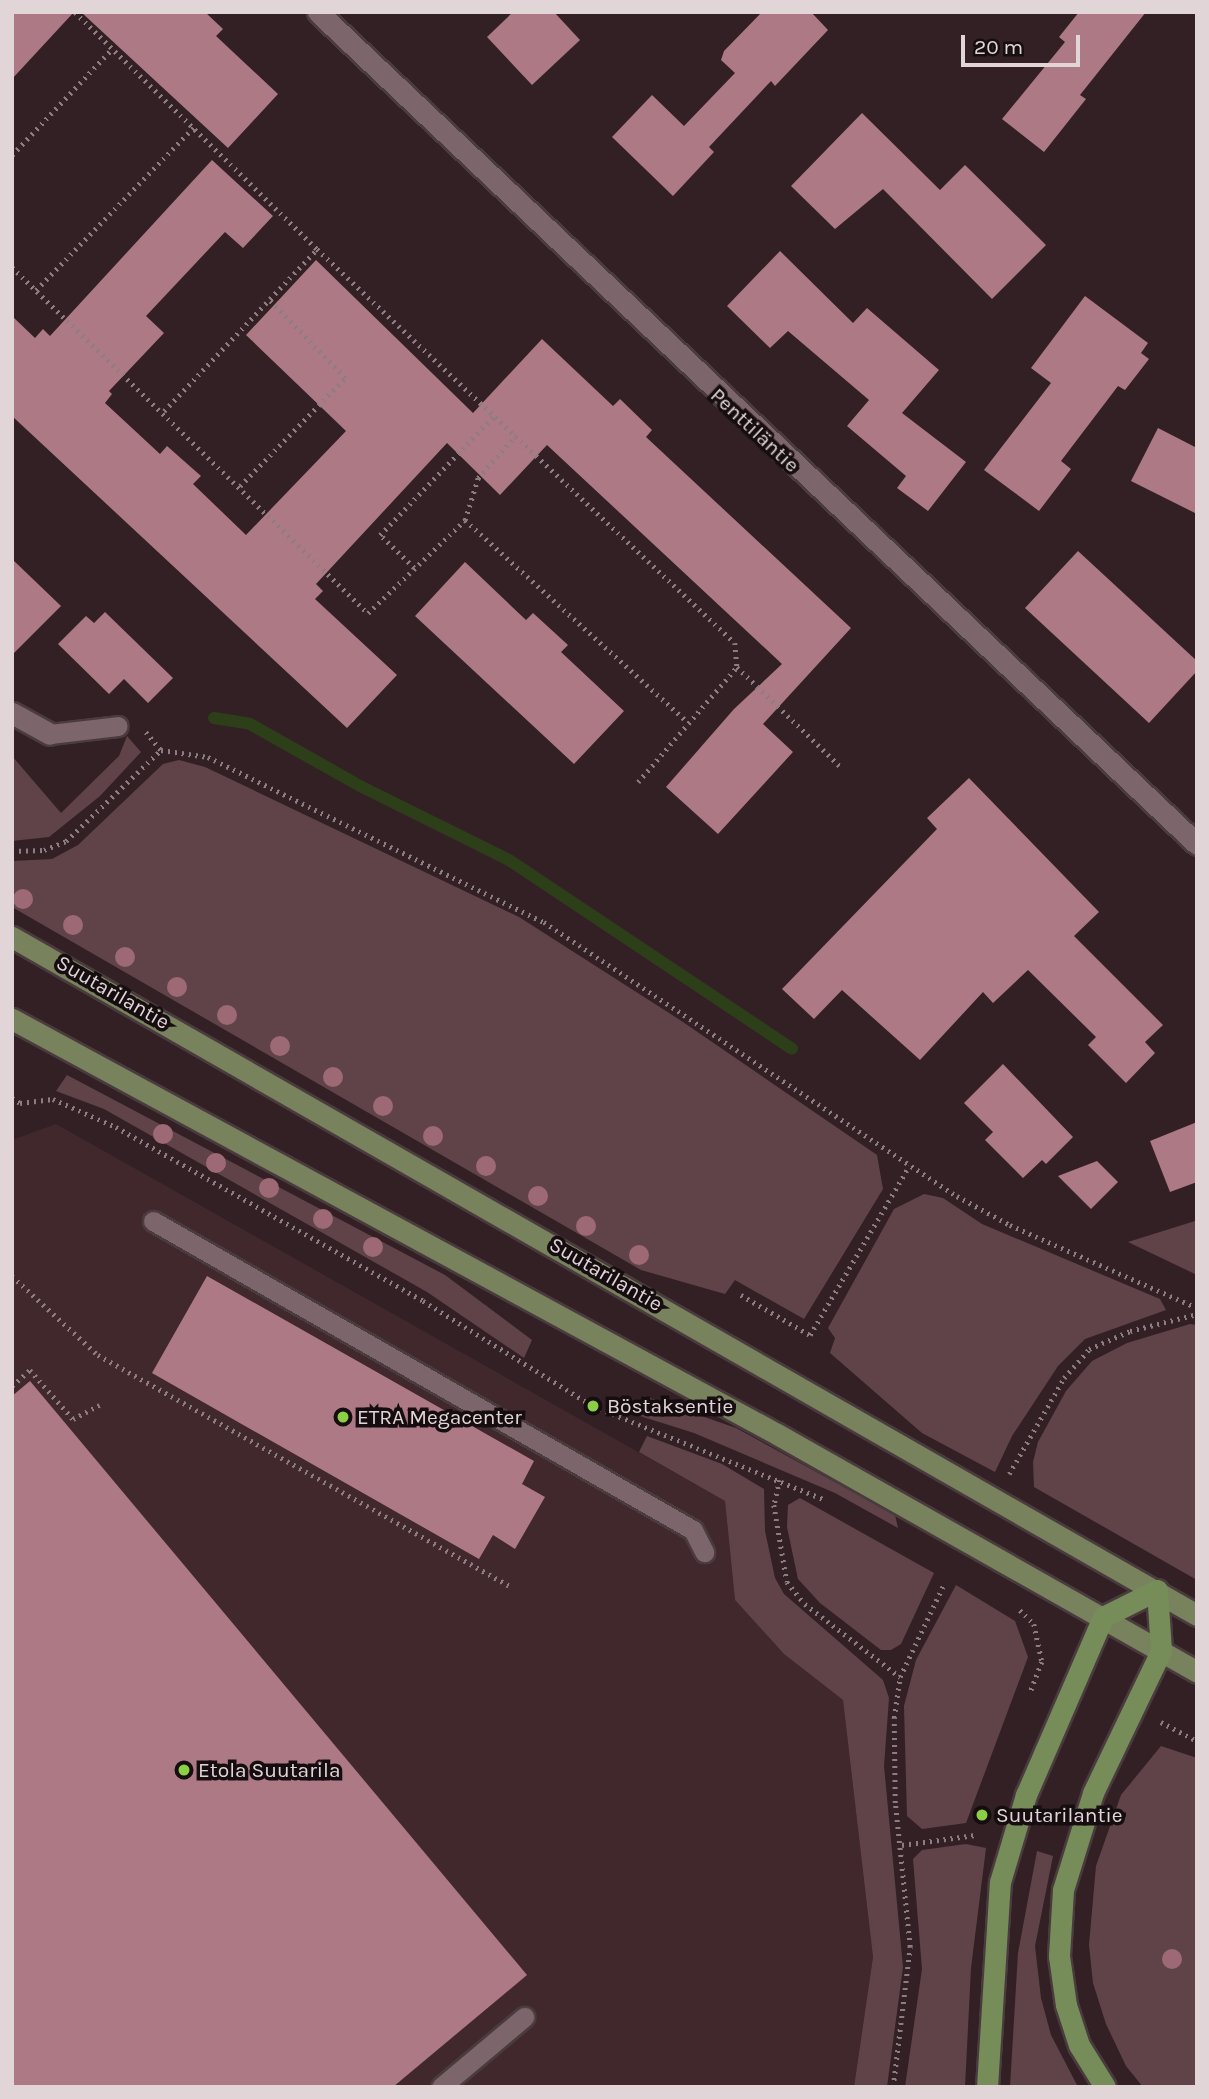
<!DOCTYPE html>
<meta charset="utf-8">
<style>
body{margin:0}
#map{position:relative;width:1209px;height:2099px;overflow:hidden;background:#332025;font-family:Karla,sans-serif}
div>[style]{position:absolute}
[style*='--x']{left:calc(var(--x)*1px);top:calc(var(--y)*1px);width:calc(var(--w)*1px);rotate:calc(var(--a)*1deg)}
.built>*{inset:0;background:#40282c}
.green>*{inset:0;background:#604349}
.stream>*{height:12px;margin:-6px;padding:0 6px;transform-origin:6px;border-radius:6px;background:#2c3f19}
.building>*{inset:0;background:#ac7984}
.path>*{height:4.5px;margin-top:-2.25px;transform-origin:0;background:repeating-linear-gradient(90deg,#8d7d81 0 2px,transparent 0 7px)}
.roads{filter:drop-shadow(2px 0 #4a3b3e) drop-shadow(-2px 0 #4a3b3e) drop-shadow(0 2px #4a3b3e) drop-shadow(0 -2px #4a3b3e)}
.service>*{height:19px;margin:-9.5px;padding:0 9.5px;transform-origin:9.5px;border-radius:9.5px;background:#7d666b}
.minor>*{height:21px;margin:-10.5px;padding:0 10.5px;transform-origin:10.5px;border-radius:10.5px;background:#7d666b}
.primary>*{height:21px;margin:-10.5px;padding:0 10.5px;transform-origin:10.5px;border-radius:10.5px;background:#78835e}
.trunk>*{height:21px;margin:-10.5px;padding:0 10.5px;transform-origin:10.5px;border-radius:10.5px;background:#768d5a}
.trees>*{width:20px;height:20px;margin:-10px;border-radius:50%;background:#9d6974}
.dots>*{width:19px;height:19px;translate:-50% -50%;box-sizing:border-box;border:4px solid #150d0f;border-radius:50%}
span{translate:-50% -50%;white-space:nowrap;text-align:center;line-height:1.15;-webkit-text-stroke:7px #150d0f;paint-order:stroke}
.street-label{font-size:21px;color:#e2d5d7}
.poi-label{font-size:21px;color:#e2d5d7}
.left{translate:0 -50%;text-align:left}
.frame{position:absolute;inset:0;border:14px solid #e2d5d7;pointer-events:none}
.scale{position:absolute;left:961px;top:35px;width:119px;height:32px;box-sizing:border-box;border:4px solid #e2d5d7;border-top:0;padding-left:9px;font-size:21px;line-height:24px;white-space:nowrap;color:#e2d5d7;-webkit-text-stroke:5px #150d0f;paint-order:stroke}
</style>
<div id="map">
<div class="built">
<i style="clip-path:polygon(56px 1124px,725px 1501px,735px 1600px,784px 1654px,843px 1700px,873px 1957px,854px 2087px,12px 2087px,12px 1140px)"></i>
</div>
<div class="green">
<i style="clip-path:polygon(127px 736px,141px 752px,100px 796px,49px 837px,12px 841px,12px 756px,61px 813px,119px 756px)"></i>
<i style="clip-path:polygon(179px 760px,205px 767px,519px 917px,680px 1020px,877px 1155px,883px 1189px,804px 1319px,735px 1280px,725px 1294px,641px 1270px,12px 907px,12px 861px,52px 859px,78px 845px,163px 764px)"></i>
<i style="clip-path:polygon(67px 1075px,445px 1275px,532px 1340px,524px 1358px,427px 1292px,104px 1109px,56px 1091px)"></i>
<i style="clip-path:polygon(924px 1194px,943px 1198px,982px 1224px,1160px 1299px,1166px 1310px,1085px 1339px,1058px 1366px,1012px 1436px,995px 1472px,922px 1433px,830px 1353px,835px 1338px,828px 1328px,894px 1209px)"></i>
<i style="clip-path:polygon(1197px 1221px,1197px 1275px,1128px 1242px,1195px 1221px)"></i>
<i style="clip-path:polygon(1190px 1324px,1197px 1325px,1197px 1580px,1034px 1487px,1033px 1462px,1038px 1442px,1066px 1391px,1092px 1361px,1127px 1343px)"></i>
<i style="clip-path:polygon(644px 1396px,736px 1428px,895px 1515px,898px 1528px,835px 1493px,694px 1433px,637px 1415px)"></i>
<i style="clip-path:polygon(647px 1436px,722px 1464px,764px 1489px,765px 1531px,775px 1578px,784px 1594px,883px 1680px,889px 1698px,884px 1766px,903px 1967px,887px 2087px,854px 2087px,873px 1957px,843px 1700px,784px 1654px,735px 1600px,725px 1501px,639px 1452px)"></i>
<i style="clip-path:polygon(800px 1498px,934px 1573px,901px 1644px,891px 1650px,881px 1650px,820px 1603px,798px 1579px,787px 1527px,788px 1505px)"></i>
<i style="clip-path:polygon(956px 1585px,1015px 1621px,1028px 1657px,966px 1823px,922px 1829px,907px 1816px,904px 1706px,916px 1660px)"></i>
<i style="clip-path:polygon(1161px 1746px,1197px 1758px,1197px 2087px,1143px 2087px,1126px 2066px,1106px 2024px,1093px 1983px,1089px 1945px,1096px 1866px,1121px 1795px)"></i>
<i style="clip-path:polygon(966px 1844px,986px 1848px,971px 1968px,965px 2087px,905px 2087px,922px 1969px,913px 1859px,922px 1850px)"></i>
<i style="clip-path:polygon(1037px 1851px,1053px 1856px,1035px 1946px,1041px 1998px,1051px 2035px,1078px 2087px,1010px 2087px,1018px 1953px)"></i>
</div>
<div class="stream">
<i style="--x:214;--y:718;--w:36;--a:9"></i>
<i style="--x:250;--y:724;--w:126;--a:29.4"></i>
<i style="--x:360;--y:786;--w:166;--a:26.4"></i>
<i style="--x:509;--y:860;--w:340;--a:33.7"></i>
</div>
<div class="building">
<i style="clip-path:polygon(12px 12px,74px 12px,12px 79px)"></i>
<i style="clip-path:polygon(81px 12px,205px 12px,223px 29px,216px 36px,278px 94px,228px 148px)"></i>
<i style="clip-path:polygon(513px 12px,554px 12px,580px 40px,532px 85px,487px 37px)"></i>
<i style="clip-path:polygon(762px 12px,811px 12px,828px 30px,775px 86px,771px 81px,709px 147px,714px 152px,673px 196px,612px 137px,652px 95px,684px 126px,735px 73px,721px 60px,724px 51px)"></i>
<i style="clip-path:polygon(1079px 12px,1146px 12px,1080px 95px,1086px 99px,1044px 152px,1002px 119px,1065px 42px,1059px 37px)"></i>
<i style="clip-path:polygon(862px 113px,940px 190px,965px 165px,1046px 245px,992px 299px,883px 189px,835px 229px,791px 186px)"></i>
<i style="clip-path:polygon(212px 160px,273px 216px,243px 248px,225px 232px,146px 316px,164px 333px,109px 391px,112px 394px,105px 403px,160px 454px,167px 446px,201px 476px,193px 484px,246px 535px,346px 431px,246px 335px,316px 260px,473px 413px,542px 339px,613px 406px,620px 399px,652px 430px,646px 437px,851px 628px,763px 724px,793px 752px,718px 834px,666px 787px,734px 709px,782px 664px,547px 445px,500px 495px,447px 443px,316px 584px,323px 591px,315px 599px,397px 675px,347px 728px,12px 416px,12px 316px,35px 338px,43px 329px,50px 336px)"></i>
<i style="clip-path:polygon(780px 251px,853px 323px,867px 308px,939px 370px,902px 413px,966px 462px,928px 511px,897px 488px,906px 476px,847px 426px,869px 400px,788px 331px,770px 348px,727px 306px)"></i>
<i style="clip-path:polygon(1085px 296px,1148px 343px,1141px 353px,1149px 359px,1125px 390px,1118px 386px,1061px 461px,1071px 469px,1039px 511px,984px 470px,1051px 383px,1031px 368px)"></i>
<i style="clip-path:polygon(1158px 428px,1197px 448px,1197px 514px,1131px 481px)"></i>
<i style="clip-path:polygon(1078px 551px,1197px 661px,1197px 671px,1149px 723px,1025px 608px)"></i>
<i style="clip-path:polygon(12px 559px,61px 606px,12px 655px)"></i>
<i style="clip-path:polygon(465px 562px,526px 620px,533px 613px,568px 645px,561px 652px,624px 711px,574px 764px,415px 616px)"></i>
<i style="clip-path:polygon(105px 612px,173px 678px,148px 703px,124px 679px,109px 694px,58px 644px,86px 616px,94px 623px)"></i>
<i style="clip-path:polygon(969px 778px,1099px 912px,1074px 936px,1163px 1025px,1145px 1042px,1155px 1053px,1126px 1083px,1088px 1045px,1096px 1037px,1028px 970px,993px 1003px,983px 992px,920px 1060px,842px 990px,814px 1019px,782px 989px,937px 829px,927px 818px)"></i>
<i style="clip-path:polygon(1003px 1064px,1073px 1137px,1046px 1164px,1042px 1160px,1023px 1178px,985px 1140px,993px 1132px,964px 1103px)"></i>
<i style="clip-path:polygon(1197px 1122px,1197px 1182px,1170px 1192px,1150px 1141px)"></i>
<i style="clip-path:polygon(1097px 1161px,1118px 1182px,1091px 1209px,1058px 1176px)"></i>
<i style="clip-path:polygon(207px 1276px,534px 1461px,522px 1484px,545px 1497px,515px 1549px,493px 1535px,479px 1559px,152px 1373px)"></i>
<i style="clip-path:polygon(30px 1381px,527px 1975px,393px 2087px,12px 2087px,12px 1396px)"></i>
</div>
<div class="path">
<i style="--x:75;--y:12;--w:339;--a:44.4"></i>
<i style="--x:317;--y:249;--w:574;--a:43.31"></i>
<i style="--x:735;--y:643;--w:24;--a:85"></i>
<i style="--x:737;--y:667;--w:143;--a:43.9"></i>
<i style="--x:12;--y:155;--w:146;--a:-46.7"></i>
<i style="--x:12;--y:267;--w:496;--a:44.2"></i>
<i style="--x:368;--y:613;--w:134;--a:-43.8"></i>
<i style="--x:465;--y:520;--w:44;--a:-72.8"></i>
<i style="--x:478;--y:478;--w:57;--a:-48.5"></i>
<i style="--x:36;--y:290;--w:226;--a:-45.9"></i>
<i style="--x:164;--y:411;--w:223;--a:-46.6"></i>
<i style="--x:240;--y:486;--w:151;--a:-45.8"></i>
<i style="--x:345;--y:378;--w:107;--a:-134.2"></i>
<i style="--x:465;--y:520;--w:299;--a:42.2"></i>
<i style="--x:414;--y:568;--w:47;--a:-135.9"></i>
<i style="--x:380;--y:535;--w:165;--a:-46.2"></i>
<i style="--x:146;--y:732;--w:23;--a:50"></i>
<i style="--x:161;--y:750;--w:48;--a:8.5"></i>
<i style="--x:208;--y:757;--w:374;--a:26.2"></i>
<i style="--x:544;--y:922;--w:496;--a:33.6"></i>
<i style="--x:957;--y:1196;--w:60;--a:28.7"></i>
<i style="--x:1010;--y:1225;--w:205;--a:23.9"></i>
<i style="--x:638;--y:782;--w:152;--a:-49.3"></i>
<i style="--x:12;--y:851;--w:32;--a:-2"></i>
<i style="--x:44;--y:850;--w:24;--a:-22"></i>
<i style="--x:66;--y:841;--w:132;--a:-43.8"></i>
<i style="--x:12;--y:1098;--w:9;--a:32"></i>
<i style="--x:20;--y:1103;--w:33;--a:-7"></i>
<i style="--x:53;--y:1099;--w:69;--a:24"></i>
<i style="--x:116;--y:1127;--w:353;--a:29.5"></i>
<i style="--x:423;--y:1301;--w:200;--a:31.7"></i>
<i style="--x:593;--y:1406;--w:248;--a:22"></i>
<i style="--x:12;--y:1276;--w:117;--a:42.6"></i>
<i style="--x:98;--y:1355;--w:472;--a:29.3"></i>
<i style="--x:741;--y:1295;--w:80;--a:30.1"></i>
<i style="--x:810;--y:1335;--w:196;--a:-59.6"></i>
<i style="--x:12;--y:1386;--w:24;--a:-42"></i>
<i style="--x:30;--y:1370;--w:65;--a:48.7"></i>
<i style="--x:73;--y:1419;--w:30;--a:-28"></i>
<i style="--x:1009;--y:1474;--w:111;--a:-60.2"></i>
<i style="--x:1064;--y:1378;--w:38;--a:-49"></i>
<i style="--x:1089;--y:1349;--w:45;--a:-23.7"></i>
<i style="--x:1130;--y:1331;--w:69;--a:-14.2"></i>
<i style="--x:780;--y:1480;--w:26;--a:103"></i>
<i style="--x:774;--y:1505;--w:78;--a:80.4"></i>
<i style="--x:787;--y:1582;--w:28;--a:51"></i>
<i style="--x:805;--y:1604;--w:120;--a:37.5"></i>
<i style="--x:1020;--y:1610;--w:20;--a:45"></i>
<i style="--x:1034;--y:1624;--w:39;--a:78"></i>
<i style="--x:1042;--y:1662;--w:34;--a:111"></i>
<i style="--x:1161;--y:1722;--w:41;--a:27.8"></i>
<i style="--x:902;--y:1845;--w:74;--a:-7.8"></i>
<i style="--x:893;--y:2087;--w:141;--a:-83.1"></i>
<i style="--x:910;--y:1947;--w:145;--a:-95.9"></i>
<i style="--x:895;--y:1803;--w:85;--a:-90.7"></i>
<i style="--x:894;--y:1718;--w:41;--a:-81.7"></i>
<i style="--x:900;--y:1677;--w:103;--a:-64.7"></i>
</div>
<div class="roads">
<div class="service">
<i style="--x:50;--y:734;--w:68;--a:-6.7"></i>
<i style="--x:153;--y:1221;--w:622;--a:29.78"></i>
<i style="--x:693;--y:1530;--w:25;--a:63"></i>
<i style="--x:441;--y:2087;--w:109;--a:-40.1"></i>
</div>
<div class="minor">
<i style="--x:318;--y:12;--w:1210;--a:43.43"></i>
<i style="--x:12;--y:713;--w:43;--a:28.9"></i>
</div>
<div class="primary">
<i style="--x:12;--y:937;--w:1365;--a:29.78"></i>
<i style="--x:12;--y:1019;--w:870;--a:28.48"></i>
<i style="--x:777;--y:1434;--w:483;--a:29.5"></i>
</div>
<div class="trunk">
<i style="--x:987;--y:2087;--w:205;--a:-86.4"></i>
<i style="--x:1000;--y:1882;--w:91;--a:-73.4"></i>
<i style="--x:1026;--y:1795;--w:194;--a:-66.6"></i>
<i style="--x:1103;--y:1617;--w:60;--a:-26.6"></i>
<i style="--x:1157;--y:1590;--w:61;--a:86.2"></i>
<i style="--x:1161;--y:1651;--w:157;--a:115.6"></i>
<i style="--x:1093;--y:1793;--w:102;--a:107.2"></i>
<i style="--x:1063;--y:1890;--w:66;--a:93.5"></i>
<i style="--x:1059;--y:1956;--w:49;--a:81.9"></i>
<i style="--x:1066;--y:2005;--w:42;--a:72"></i>
<i style="--x:1079;--y:2045;--w:49;--a:58.2"></i>
</div>
</div>
<div class="trees">
<i style="left:23px;top:899px"></i>
<i style="left:73px;top:925px"></i>
<i style="left:125px;top:957px"></i>
<i style="left:177px;top:987px"></i>
<i style="left:227px;top:1015px"></i>
<i style="left:280px;top:1046px"></i>
<i style="left:333px;top:1077px"></i>
<i style="left:383px;top:1106px"></i>
<i style="left:163px;top:1134px"></i>
<i style="left:433px;top:1136px"></i>
<i style="left:216px;top:1163px"></i>
<i style="left:486px;top:1166px"></i>
<i style="left:269px;top:1188px"></i>
<i style="left:538px;top:1196px"></i>
<i style="left:323px;top:1219px"></i>
<i style="left:586px;top:1226px"></i>
<i style="left:373px;top:1247px"></i>
<i style="left:639px;top:1255px"></i>
<i style="left:1172px;top:1959px"></i>
</div>
<div class="dots">
<i style="left:593px;top:1406px;background:#8cce45"></i>
<i style="left:343px;top:1417px;background:#8cce45"></i>
<i style="left:184px;top:1770px;background:#8cce45"></i>
<i style="left:982px;top:1815px;background:#8cce45"></i>
</div>
<div class="street-label">
<span style="left:755px;top:430px;rotate:43deg">Penttiläntie</span>
<span style="left:113px;top:992px;rotate:30deg">Suutarilantie</span>
<span style="left:606px;top:1274px;rotate:30deg">Suutarilantie</span>
</div>
<div class="poi-label">
<span class="left" style="left:607px;top:1406px">Böstaksentie</span>
<span class="left" style="left:357px;top:1417px">ETRA Megacenter</span>
<span class="left" style="left:198px;top:1770px">Etola Suutarila</span>
<span class="left" style="left:996px;top:1815px">Suutarilantie</span>
</div>
<div class="frame"></div>
<div class="scale">20 m</div>
</div>
